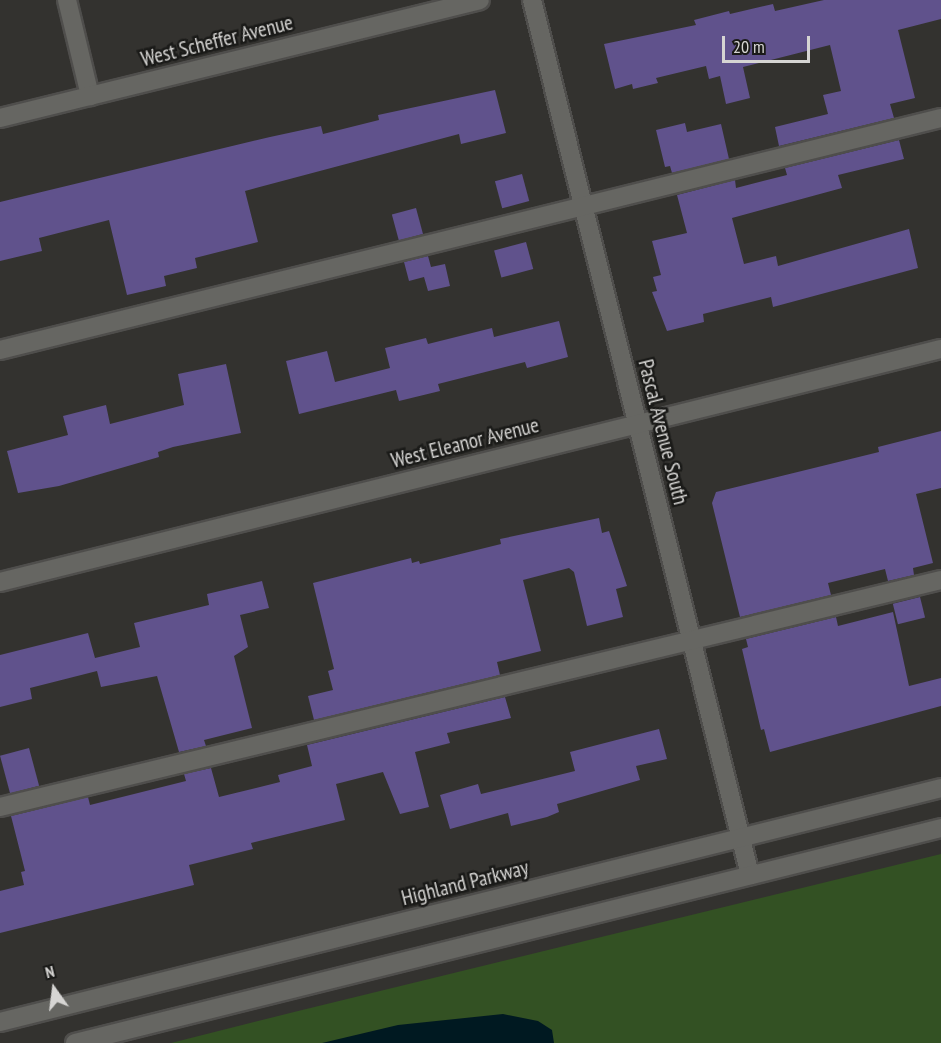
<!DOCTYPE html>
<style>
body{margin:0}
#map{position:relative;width:941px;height:1043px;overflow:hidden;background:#33322f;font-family:"PT Sans Narrow",sans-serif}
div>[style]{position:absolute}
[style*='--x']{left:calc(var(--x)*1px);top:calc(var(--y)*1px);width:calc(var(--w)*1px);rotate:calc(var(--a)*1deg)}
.green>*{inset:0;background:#335123}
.water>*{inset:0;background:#001921}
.building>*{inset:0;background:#60528c;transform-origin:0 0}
.roads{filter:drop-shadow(2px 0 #4f4e4c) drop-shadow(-2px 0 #4f4e4c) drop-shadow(0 2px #4f4e4c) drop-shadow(0 -2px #4f4e4c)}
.minor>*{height:18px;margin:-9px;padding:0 9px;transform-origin:9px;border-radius:9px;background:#666662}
span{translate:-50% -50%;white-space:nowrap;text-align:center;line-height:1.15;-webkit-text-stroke:5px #1a1a18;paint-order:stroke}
.street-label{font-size:21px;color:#d6d5d3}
.north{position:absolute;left:24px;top:959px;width:60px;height:60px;-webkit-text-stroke:4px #1a1a18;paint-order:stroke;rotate:346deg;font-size:16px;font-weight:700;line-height:24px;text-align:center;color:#d6d5d3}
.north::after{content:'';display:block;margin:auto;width:21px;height:27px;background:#d6d5d3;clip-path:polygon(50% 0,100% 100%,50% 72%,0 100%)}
.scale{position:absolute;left:722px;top:36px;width:88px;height:27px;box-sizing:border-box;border:3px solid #d6d5d3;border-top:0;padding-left:8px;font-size:18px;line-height:21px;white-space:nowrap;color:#d6d5d3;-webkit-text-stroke:4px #1a1a18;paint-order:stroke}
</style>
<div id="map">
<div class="green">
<i style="clip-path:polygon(941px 854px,941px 1043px,171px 1043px,294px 1012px)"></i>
</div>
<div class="water">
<i style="clip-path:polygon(503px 1014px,538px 1021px,552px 1030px,554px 1043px,322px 1043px,398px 1025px)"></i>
</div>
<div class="building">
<i style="clip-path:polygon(824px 0,941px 0,941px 19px,898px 30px,915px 98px,890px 104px,894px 118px,779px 146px,775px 127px,828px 114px,823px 95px,841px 91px,830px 45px,743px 67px,750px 98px,726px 104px,720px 76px,709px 79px,706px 66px,656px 78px,658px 83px,633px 89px,632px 84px,615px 89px,604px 44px,696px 25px,694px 20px,729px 11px,730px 14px,773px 4px,775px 11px)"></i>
<i style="clip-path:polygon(495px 90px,506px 133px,461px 144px,459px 134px,245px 191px,258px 242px,195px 258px,197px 268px,164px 276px,166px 286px,127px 295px,109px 220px,39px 238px,42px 251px,0 261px,0 202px,270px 137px,321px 126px,323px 134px,379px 120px,378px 115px)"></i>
<i style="clip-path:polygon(685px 123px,687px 132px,721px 124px,729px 159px,672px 173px,670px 166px,665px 167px,656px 130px)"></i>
<i style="clip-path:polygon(899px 140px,904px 159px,838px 175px,842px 188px,732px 218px,744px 264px,776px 256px,778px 266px,909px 229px,918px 268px,773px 307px,771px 297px,703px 314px,704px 322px,667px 331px,652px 292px,657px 291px,653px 277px,661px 275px,652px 241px,687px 233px,677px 195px,735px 180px,736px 188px,787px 175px,785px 168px)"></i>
<i style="left:522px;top:174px;width:28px;height:28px;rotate:75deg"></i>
<i style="left:416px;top:208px;width:27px;height:25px;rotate:75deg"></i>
<i style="left:526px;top:242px;width:28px;height:33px;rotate:75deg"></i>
<i style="clip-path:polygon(428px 256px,431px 267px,445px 264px,450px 286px,428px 291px,424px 277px,409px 281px,404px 262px)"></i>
<i style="clip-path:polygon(559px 321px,568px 357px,527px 368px,525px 362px,438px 384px,440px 391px,399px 401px,396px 390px,299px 414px,286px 361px,327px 351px,335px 382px,390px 368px,385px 348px,426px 338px,428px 344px,492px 328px,494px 337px)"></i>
<i style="clip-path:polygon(226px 364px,241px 433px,173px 447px,158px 452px,159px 457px,59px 486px,18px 493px,7px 451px,68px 435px,63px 416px,106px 405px,110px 424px,184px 405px,178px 374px)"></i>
<i style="clip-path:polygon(941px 431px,941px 488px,916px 494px,933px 563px,913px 568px,914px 575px,888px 581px,885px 569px,828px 583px,831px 595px,740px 617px,712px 503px,716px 492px,879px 452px,878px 447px)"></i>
<i style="clip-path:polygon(599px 518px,602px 533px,609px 531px,627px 586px,616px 589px,623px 617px,587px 626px,574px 572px,569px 568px,523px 580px,541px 651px,497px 662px,500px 675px,314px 720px,308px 696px,333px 690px,328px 671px,334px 669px,313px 583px,411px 558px,412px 563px,419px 561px,420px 564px,501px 544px,500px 539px)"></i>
<i style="clip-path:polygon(262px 581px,269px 608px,240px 615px,248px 647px,234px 656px,252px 728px,204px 740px,206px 746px,179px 752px,157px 676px,101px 687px,97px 671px,30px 688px,32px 699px,0 707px,0 655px,88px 633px,95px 658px,140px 647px,134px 623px,209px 605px,207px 594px)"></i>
<i style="left:920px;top:597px;width:21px;height:28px;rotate:76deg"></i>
<i style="clip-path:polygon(893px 612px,909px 686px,941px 678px,941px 706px,770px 752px,764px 729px,761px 730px,742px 649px,748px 647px,746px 639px,836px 617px,838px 626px)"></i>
<i style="clip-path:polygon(505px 697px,511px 718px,447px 733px,450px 743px,415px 752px,429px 807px,400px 814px,383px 772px,336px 784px,345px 820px,251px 843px,253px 849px,189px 865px,194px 885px,0 933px,0 891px,24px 885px,21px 872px,25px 871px,11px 816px,88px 797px,90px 805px,186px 781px,184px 774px,211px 768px,219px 797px,280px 782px,278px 775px,312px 766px,307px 745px)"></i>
<i style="clip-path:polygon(659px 729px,667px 759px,636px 766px,640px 780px,557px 804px,559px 812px,547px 817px,511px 826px,508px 813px,450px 829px,440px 795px,478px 784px,481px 794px,575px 771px,570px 752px)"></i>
<i style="left:29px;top:748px;width:39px;height:30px;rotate:75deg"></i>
</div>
<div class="roads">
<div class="minor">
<i style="--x:67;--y:0;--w:99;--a:76.5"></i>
<i style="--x:532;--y:0;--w:902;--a:76.01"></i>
<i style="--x:0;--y:118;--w:494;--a:-13.8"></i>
<i style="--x:0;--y:350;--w:969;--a:-13.85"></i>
<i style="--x:0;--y:582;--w:969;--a:-13.91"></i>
<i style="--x:0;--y:807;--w:968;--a:-13.56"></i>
<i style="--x:0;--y:1022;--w:970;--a:-13.96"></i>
<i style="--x:75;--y:1043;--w:892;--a:-13.94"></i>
</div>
</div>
<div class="street-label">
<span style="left:217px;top:41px;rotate:-14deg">West Scheffer Avenue</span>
<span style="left:663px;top:432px;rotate:76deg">Pascal Avenue South</span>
<span style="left:465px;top:443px;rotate:-14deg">West Eleanor Avenue</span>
<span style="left:465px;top:883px;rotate:-14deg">Highland Parkway</span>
</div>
<div class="north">N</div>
<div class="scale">20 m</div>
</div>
